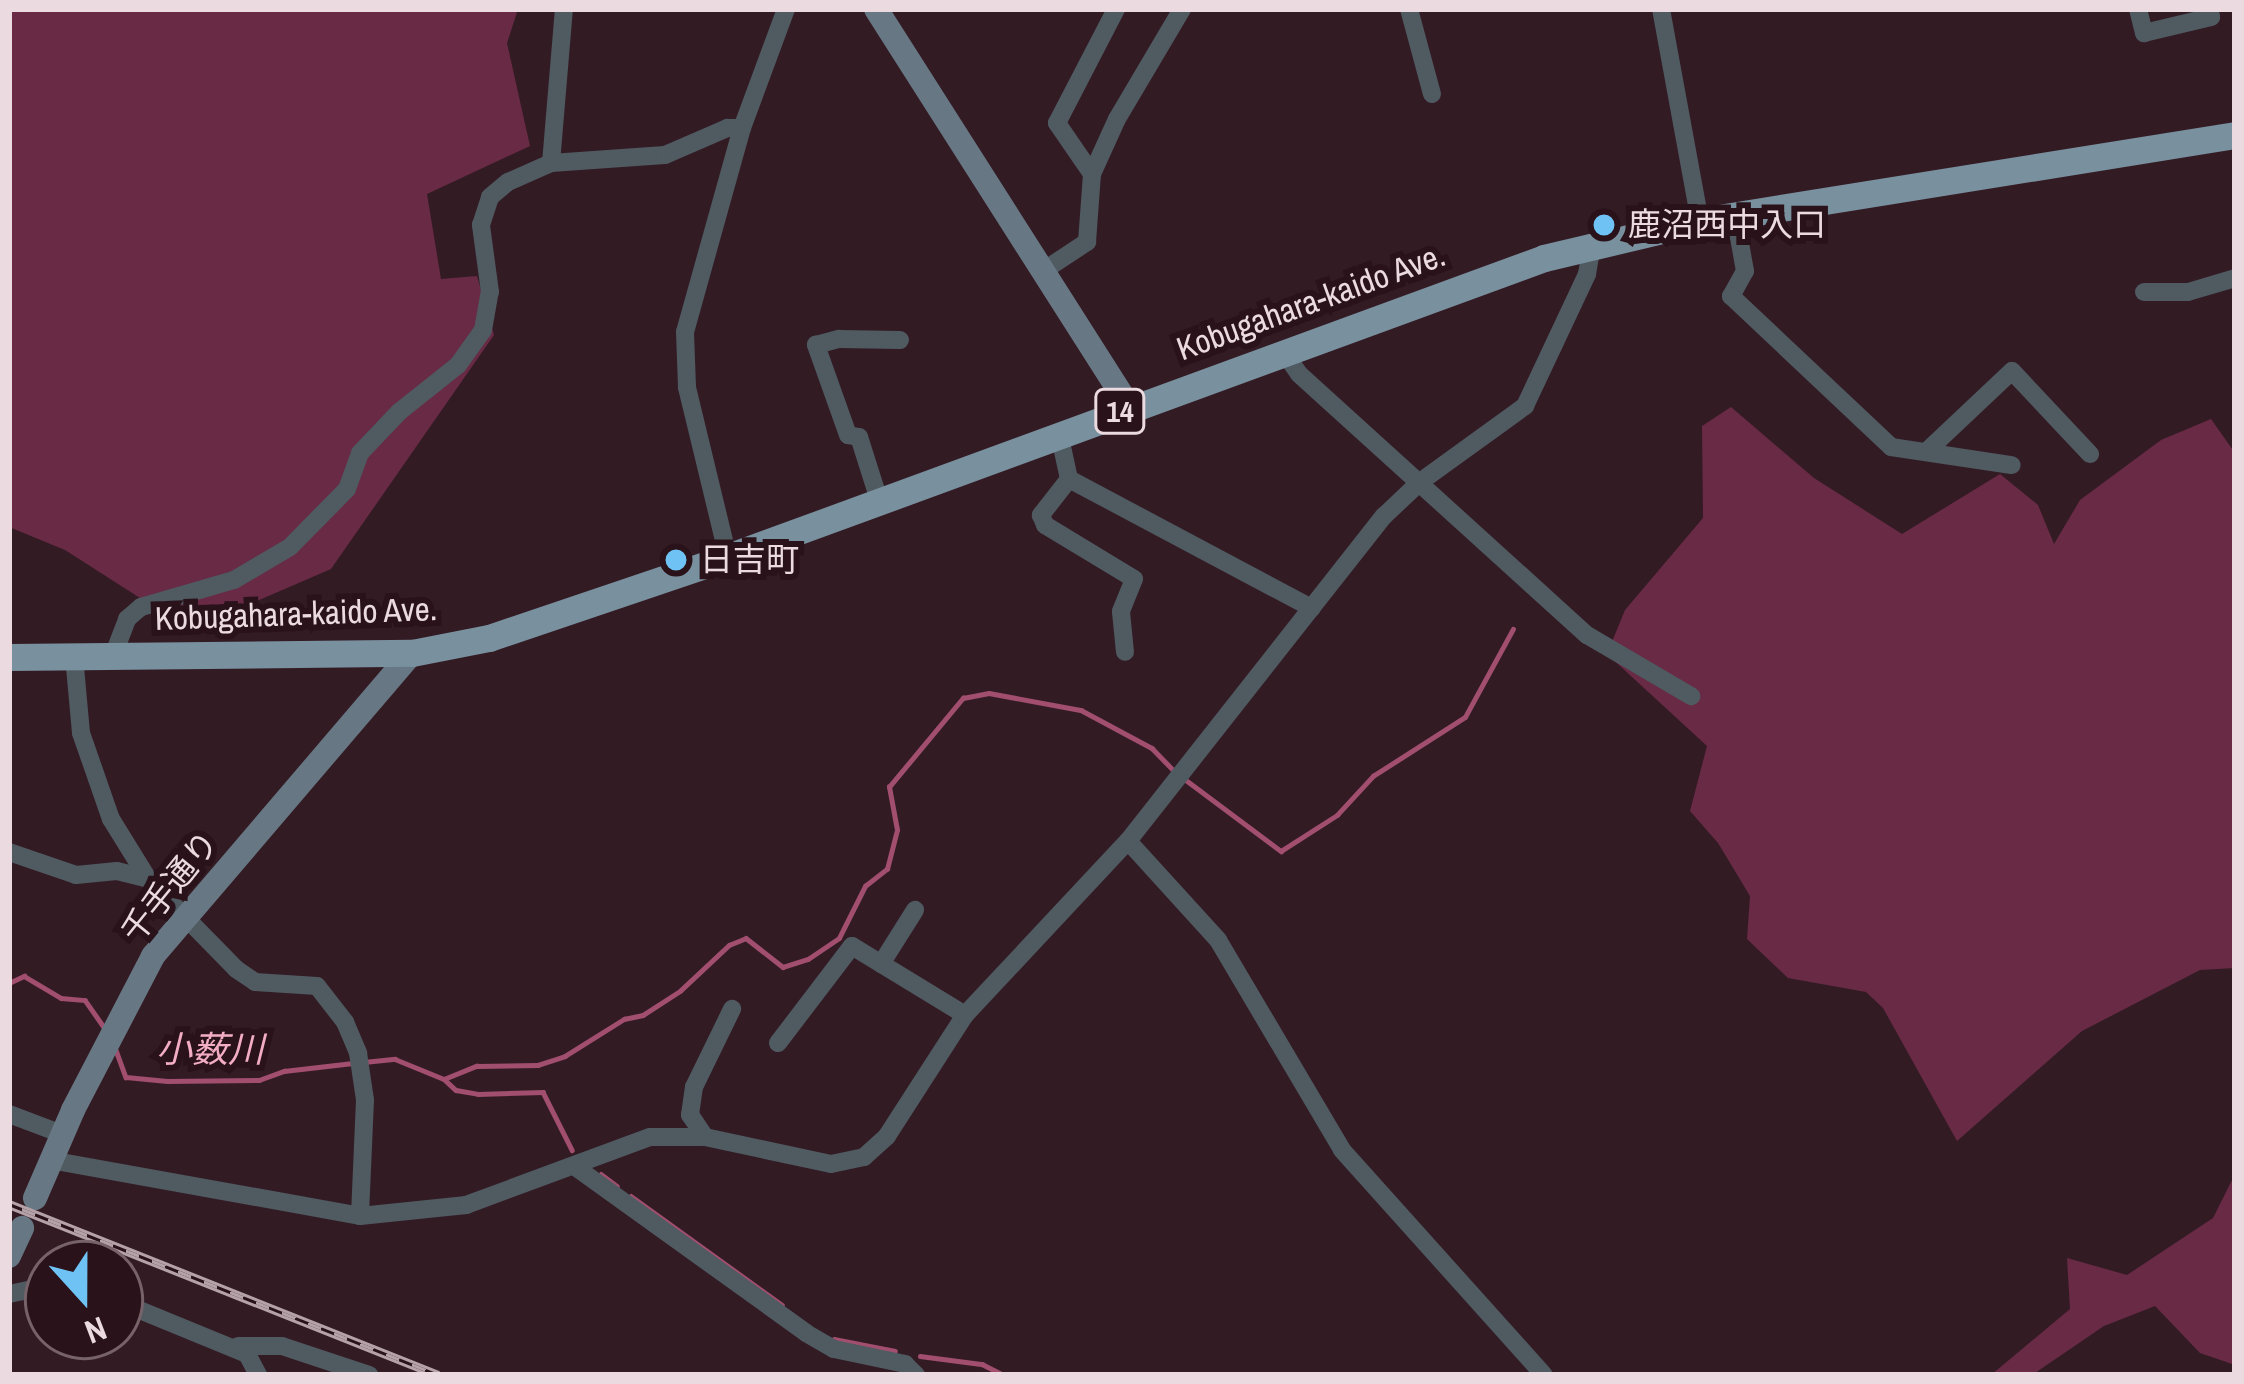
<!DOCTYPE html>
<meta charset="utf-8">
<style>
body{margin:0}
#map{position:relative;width:2244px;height:1384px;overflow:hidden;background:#331b24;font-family:"Archivo Narrow","Noto Sans JP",sans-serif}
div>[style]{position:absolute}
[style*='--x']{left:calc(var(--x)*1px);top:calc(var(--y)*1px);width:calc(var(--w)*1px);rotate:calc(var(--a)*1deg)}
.green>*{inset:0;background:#682a44}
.stream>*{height:4.5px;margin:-2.25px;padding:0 2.25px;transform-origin:2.25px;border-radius:2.25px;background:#a14e6f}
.street>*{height:18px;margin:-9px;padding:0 9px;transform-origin:9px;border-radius:9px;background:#4f5a61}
.secondary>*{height:24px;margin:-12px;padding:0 12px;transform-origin:12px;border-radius:12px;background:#677884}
.primary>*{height:27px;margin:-13.5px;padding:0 13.5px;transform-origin:13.5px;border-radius:13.5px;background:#79909e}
.rail>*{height:9px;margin-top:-4.5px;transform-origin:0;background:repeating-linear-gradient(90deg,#29121a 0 14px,#b5a2a9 0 28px);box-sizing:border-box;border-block:3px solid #b5a2a9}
.dots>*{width:33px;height:33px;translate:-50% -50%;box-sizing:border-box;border:6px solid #29121a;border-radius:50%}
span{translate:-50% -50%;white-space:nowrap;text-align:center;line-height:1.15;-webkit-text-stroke:12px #29121a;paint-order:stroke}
.shield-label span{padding:3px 9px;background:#29121a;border:3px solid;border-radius:9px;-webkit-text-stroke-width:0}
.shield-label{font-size:30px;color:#ebdae0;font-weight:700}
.poi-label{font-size:33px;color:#ebdae0}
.left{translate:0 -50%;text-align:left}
.street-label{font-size:33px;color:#ebdae0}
.water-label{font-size:36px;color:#f2acc4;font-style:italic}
.frame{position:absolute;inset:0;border:12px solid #ebdae0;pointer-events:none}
.north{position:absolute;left:24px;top:1240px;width:120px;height:120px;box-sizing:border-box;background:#29121a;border:3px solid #776269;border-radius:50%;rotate:159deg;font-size:33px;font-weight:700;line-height:48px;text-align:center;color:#ebdae0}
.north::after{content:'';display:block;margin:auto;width:42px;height:54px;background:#6fc2f4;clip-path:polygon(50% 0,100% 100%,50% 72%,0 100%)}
</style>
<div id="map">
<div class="green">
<i style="clip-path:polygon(9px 9px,518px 9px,507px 43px,530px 146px,427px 194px,441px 279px,477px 276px,494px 335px,331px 569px,190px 630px,65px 550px,9px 527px)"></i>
<i style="clip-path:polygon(1731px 407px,1814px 478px,1902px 534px,2000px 474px,2038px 505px,2054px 544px,2080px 500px,2161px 440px,2211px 419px,2235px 453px,2235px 968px,2200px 970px,2082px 1031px,1957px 1141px,1883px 1008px,1866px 992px,1788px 978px,1747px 939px,1750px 896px,1718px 843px,1690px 811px,1707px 746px,1607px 654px,1625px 610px,1703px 518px,1702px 426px)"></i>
<i style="clip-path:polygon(2235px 1174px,2235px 1365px,2200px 1353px,2155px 1306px,2104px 1326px,2032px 1375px,1991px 1375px,2070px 1309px,2067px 1258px,2127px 1275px,2213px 1218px)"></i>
</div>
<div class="stream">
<i style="--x:1182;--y:777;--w:124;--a:36.8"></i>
<i style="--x:1281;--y:851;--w:67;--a:-32.7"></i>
<i style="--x:1337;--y:815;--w:53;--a:-47.3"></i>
<i style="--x:1373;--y:776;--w:109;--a:-32.7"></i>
<i style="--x:1465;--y:717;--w:100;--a:-61.4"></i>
<i style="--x:9;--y:983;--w:17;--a:-25"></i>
<i style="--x:24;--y:976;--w:43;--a:30.7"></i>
<i style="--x:61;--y:998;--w:24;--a:5"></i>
<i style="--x:85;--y:1000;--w:35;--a:55"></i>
<i style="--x:116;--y:1050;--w:29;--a:70"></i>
<i style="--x:126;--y:1077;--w:41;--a:5.6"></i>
<i style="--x:167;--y:1081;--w:92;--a:-0.6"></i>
<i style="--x:259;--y:1080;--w:27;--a:-20"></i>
<i style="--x:284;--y:1071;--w:69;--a:-6.6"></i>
<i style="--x:364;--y:1062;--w:31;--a:-6"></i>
<i style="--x:395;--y:1059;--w:53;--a:22.2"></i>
<i style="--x:444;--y:1079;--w:16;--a:43"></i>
<i style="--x:456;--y:1090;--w:22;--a:10"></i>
<i style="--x:478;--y:1094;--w:65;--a:-1.8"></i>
<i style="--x:543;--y:1092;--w:65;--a:63.4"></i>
<i style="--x:444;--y:1079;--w:35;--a:-22"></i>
<i style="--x:477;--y:1066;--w:61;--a:-0.9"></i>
<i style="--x:538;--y:1065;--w:28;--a:-18"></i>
<i style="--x:565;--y:1056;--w:70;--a:-32.1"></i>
<i style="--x:624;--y:1019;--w:19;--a:-12"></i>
<i style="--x:643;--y:1015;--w:44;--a:-33"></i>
<i style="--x:680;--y:991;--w:67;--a:-43.2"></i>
<i style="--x:729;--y:945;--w:18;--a:-22"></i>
<i style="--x:746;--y:938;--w:47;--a:38.1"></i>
<i style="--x:783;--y:967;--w:26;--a:-18"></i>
<i style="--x:808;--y:959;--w:37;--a:-34"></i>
<i style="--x:839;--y:938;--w:58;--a:-63.4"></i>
<i style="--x:865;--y:886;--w:28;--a:-38"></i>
<i style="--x:887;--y:869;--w:40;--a:-75.6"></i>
<i style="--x:897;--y:830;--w:44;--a:-100.5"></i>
<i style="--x:889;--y:787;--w:116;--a:-50.3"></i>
<i style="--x:963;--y:698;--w:26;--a:-11"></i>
<i style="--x:989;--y:693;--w:94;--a:10.5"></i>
<i style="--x:1081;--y:710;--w:81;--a:28.2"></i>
<i style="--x:1152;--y:748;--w:30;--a:46"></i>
<i style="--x:601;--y:1174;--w:20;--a:37"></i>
<i style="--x:631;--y:1196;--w:186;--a:35.8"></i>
<i style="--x:834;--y:1339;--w:62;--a:11.1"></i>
<i style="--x:920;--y:1356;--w:63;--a:7.4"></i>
<i style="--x:982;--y:1364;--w:25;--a:27"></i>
</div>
<div class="street">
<i style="--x:1409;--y:9;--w:88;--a:74.9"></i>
<i style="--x:1661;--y:9;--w:216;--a:79.6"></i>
<i style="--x:2138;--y:9;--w:25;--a:76"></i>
<i style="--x:2144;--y:33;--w:69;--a:-13.4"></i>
<i style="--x:2211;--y:17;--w:8;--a:-104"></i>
<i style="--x:551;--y:163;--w:155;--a:-85.2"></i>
<i style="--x:1092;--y:174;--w:62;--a:-124.5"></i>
<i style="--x:1057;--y:123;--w:128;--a:-62.6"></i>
<i style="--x:1735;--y:215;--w:57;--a:79.9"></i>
<i style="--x:1745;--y:271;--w:29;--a:119"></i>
<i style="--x:1731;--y:296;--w:220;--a:43.3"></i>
<i style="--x:1891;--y:447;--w:122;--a:8.5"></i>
<i style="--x:1043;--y:271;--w:53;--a:-33.4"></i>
<i style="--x:1087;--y:242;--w:68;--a:-85.8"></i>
<i style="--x:1092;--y:174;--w:60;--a:-65.6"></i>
<i style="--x:1117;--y:119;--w:128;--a:-59.4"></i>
<i style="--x:2144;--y:292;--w:44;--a:0"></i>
<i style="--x:2188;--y:292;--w:49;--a:-16.6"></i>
<i style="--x:1283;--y:351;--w:28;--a:55"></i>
<i style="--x:1299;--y:374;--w:389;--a:42.2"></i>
<i style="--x:1587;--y:635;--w:121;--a:30.4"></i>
<i style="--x:1059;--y:433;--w:47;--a:77.7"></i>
<i style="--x:1069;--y:479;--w:275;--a:28"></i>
<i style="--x:1926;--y:452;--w:118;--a:-43.3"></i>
<i style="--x:2012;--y:371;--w:114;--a:46.8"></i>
<i style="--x:1069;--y:479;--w:46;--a:127.9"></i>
<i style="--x:1041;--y:515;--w:11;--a:68"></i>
<i style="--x:1045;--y:525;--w:104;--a:31.2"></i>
<i style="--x:1134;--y:579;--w:35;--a:112"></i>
<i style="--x:1121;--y:612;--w:40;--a:84.3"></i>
<i style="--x:879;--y:500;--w:66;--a:-107.6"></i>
<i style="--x:859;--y:437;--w:11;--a:-170"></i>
<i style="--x:848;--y:435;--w:96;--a:-109.6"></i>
<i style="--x:816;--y:345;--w:24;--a:-15"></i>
<i style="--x:839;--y:339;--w:61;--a:0.9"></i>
<i style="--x:728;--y:557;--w:175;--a:-103.6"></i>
<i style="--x:687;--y:387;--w:55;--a:-92.1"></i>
<i style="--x:685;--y:332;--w:212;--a:-74.4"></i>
<i style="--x:742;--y:128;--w:127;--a:-69.7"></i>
<i style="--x:74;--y:656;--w:77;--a:84.8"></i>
<i style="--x:81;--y:733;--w:91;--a:70.8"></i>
<i style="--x:111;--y:819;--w:70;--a:58.3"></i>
<i style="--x:148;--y:879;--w:126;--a:45.6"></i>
<i style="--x:236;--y:969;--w:23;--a:34"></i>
<i style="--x:255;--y:982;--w:62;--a:3.7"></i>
<i style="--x:317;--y:986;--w:46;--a:52.1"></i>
<i style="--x:345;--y:1022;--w:34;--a:67"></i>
<i style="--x:358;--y:1053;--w:48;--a:81.5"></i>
<i style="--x:365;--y:1100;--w:116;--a:92.5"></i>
<i style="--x:113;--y:656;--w:40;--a:-69"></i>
<i style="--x:127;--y:619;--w:18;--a:-41"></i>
<i style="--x:141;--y:607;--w:97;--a:-16.2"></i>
<i style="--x:234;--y:580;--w:65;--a:-30.5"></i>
<i style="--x:290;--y:547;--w:81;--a:-45.5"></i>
<i style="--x:347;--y:489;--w:38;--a:-70"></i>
<i style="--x:360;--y:453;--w:57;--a:-46.4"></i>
<i style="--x:399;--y:412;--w:75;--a:-38.5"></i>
<i style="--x:458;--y:365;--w:43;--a:-54.5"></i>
<i style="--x:483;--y:330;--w:39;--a:-80"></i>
<i style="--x:490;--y:292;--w:68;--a:-97.7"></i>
<i style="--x:481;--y:225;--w:29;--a:-72"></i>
<i style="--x:490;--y:197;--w:23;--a:-40"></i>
<i style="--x:508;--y:182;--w:47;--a:-23.8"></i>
<i style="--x:551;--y:163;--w:114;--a:-4"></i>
<i style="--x:665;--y:155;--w:68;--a:-23.5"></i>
<i style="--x:727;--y:128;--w:15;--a:0"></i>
<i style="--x:1128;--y:841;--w:134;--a:47.7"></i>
<i style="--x:1218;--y:940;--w:244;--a:59.4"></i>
<i style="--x:1342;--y:1150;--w:302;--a:48.1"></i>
<i style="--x:9;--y:852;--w:71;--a:18.9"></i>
<i style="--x:76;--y:875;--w:41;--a:-5.6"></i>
<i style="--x:117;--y:871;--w:32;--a:14"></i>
<i style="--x:881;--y:964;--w:64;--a:-57.8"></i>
<i style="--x:778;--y:1043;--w:122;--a:-52.7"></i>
<i style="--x:852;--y:946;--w:132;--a:31.4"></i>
<i style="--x:9;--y:1114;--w:57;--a:20.7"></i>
<i style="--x:705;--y:1137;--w:27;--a:-124"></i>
<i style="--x:690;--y:1115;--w:28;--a:-82"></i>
<i style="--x:694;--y:1087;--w:87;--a:-64"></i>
<i style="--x:50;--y:1160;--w:315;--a:10.2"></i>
<i style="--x:360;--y:1216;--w:107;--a:-5.9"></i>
<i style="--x:466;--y:1205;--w:196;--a:-20.3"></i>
<i style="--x:650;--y:1137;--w:55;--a:0"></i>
<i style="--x:705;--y:1137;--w:129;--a:12.1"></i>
<i style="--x:831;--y:1164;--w:34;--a:-12"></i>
<i style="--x:864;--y:1157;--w:31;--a:-42"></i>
<i style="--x:887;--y:1136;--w:144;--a:-57.2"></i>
<i style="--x:965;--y:1015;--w:238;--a:-46.9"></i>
<i style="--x:1128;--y:841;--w:414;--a:-51.8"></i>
<i style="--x:1384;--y:516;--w:50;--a:-43.4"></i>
<i style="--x:1420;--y:482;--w:130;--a:-35.9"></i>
<i style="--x:1525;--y:406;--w:146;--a:-64.8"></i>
<i style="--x:1587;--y:274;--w:29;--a:-80"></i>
<i style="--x:574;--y:1166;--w:286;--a:35.7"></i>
<i style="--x:806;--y:1333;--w:32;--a:30"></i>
<i style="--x:834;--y:1349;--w:73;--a:11.9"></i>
<i style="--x:905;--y:1364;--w:16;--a:45"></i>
<i style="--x:9;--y:1294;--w:40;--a:-12"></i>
<i style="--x:120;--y:1302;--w:137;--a:22.3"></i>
<i style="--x:247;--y:1354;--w:24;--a:62"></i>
<i style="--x:238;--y:1346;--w:44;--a:0"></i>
<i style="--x:282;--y:1346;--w:92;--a:18.4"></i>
</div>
<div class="secondary">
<i style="--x:876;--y:9;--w:472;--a:57.5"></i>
<i style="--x:35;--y:1198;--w:96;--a:-66.6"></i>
<i style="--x:73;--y:1110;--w:174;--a:-62.5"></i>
<i style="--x:153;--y:956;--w:399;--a:-49.5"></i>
<i style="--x:9;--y:1256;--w:31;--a:-65"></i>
</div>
<div class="primary">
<i style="--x:9;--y:657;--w:403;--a:-0.6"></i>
<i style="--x:412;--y:653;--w:78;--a:-11"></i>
<i style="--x:489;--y:638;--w:252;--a:-18.7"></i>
<i style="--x:728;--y:557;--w:869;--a:-20.12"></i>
<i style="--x:1544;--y:258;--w:160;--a:-13.3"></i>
<i style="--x:1700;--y:221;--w:542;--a:-9.13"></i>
</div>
<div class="rail">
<i style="--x:9;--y:1204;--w:462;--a:21.7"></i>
</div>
<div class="dots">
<i style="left:1604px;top:225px;background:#6fc2f4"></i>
<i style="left:676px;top:560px;background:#6fc2f4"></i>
</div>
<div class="shield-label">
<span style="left:1120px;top:411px">14</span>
</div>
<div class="poi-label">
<span class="left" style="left:1628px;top:225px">鹿沼西中入口</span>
<span class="left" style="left:700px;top:560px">日吉町</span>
</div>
<div class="street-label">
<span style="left:1311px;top:302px;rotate:-20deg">Kobugahara-kaido Ave.</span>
<span style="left:296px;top:614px;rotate:-2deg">Kobugahara-kaido Ave.</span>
<span style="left:170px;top:887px;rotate:-51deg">千手通り</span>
</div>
<div class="water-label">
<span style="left:210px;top:1050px">小薮川</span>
</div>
<div class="frame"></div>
<div class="north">N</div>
</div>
